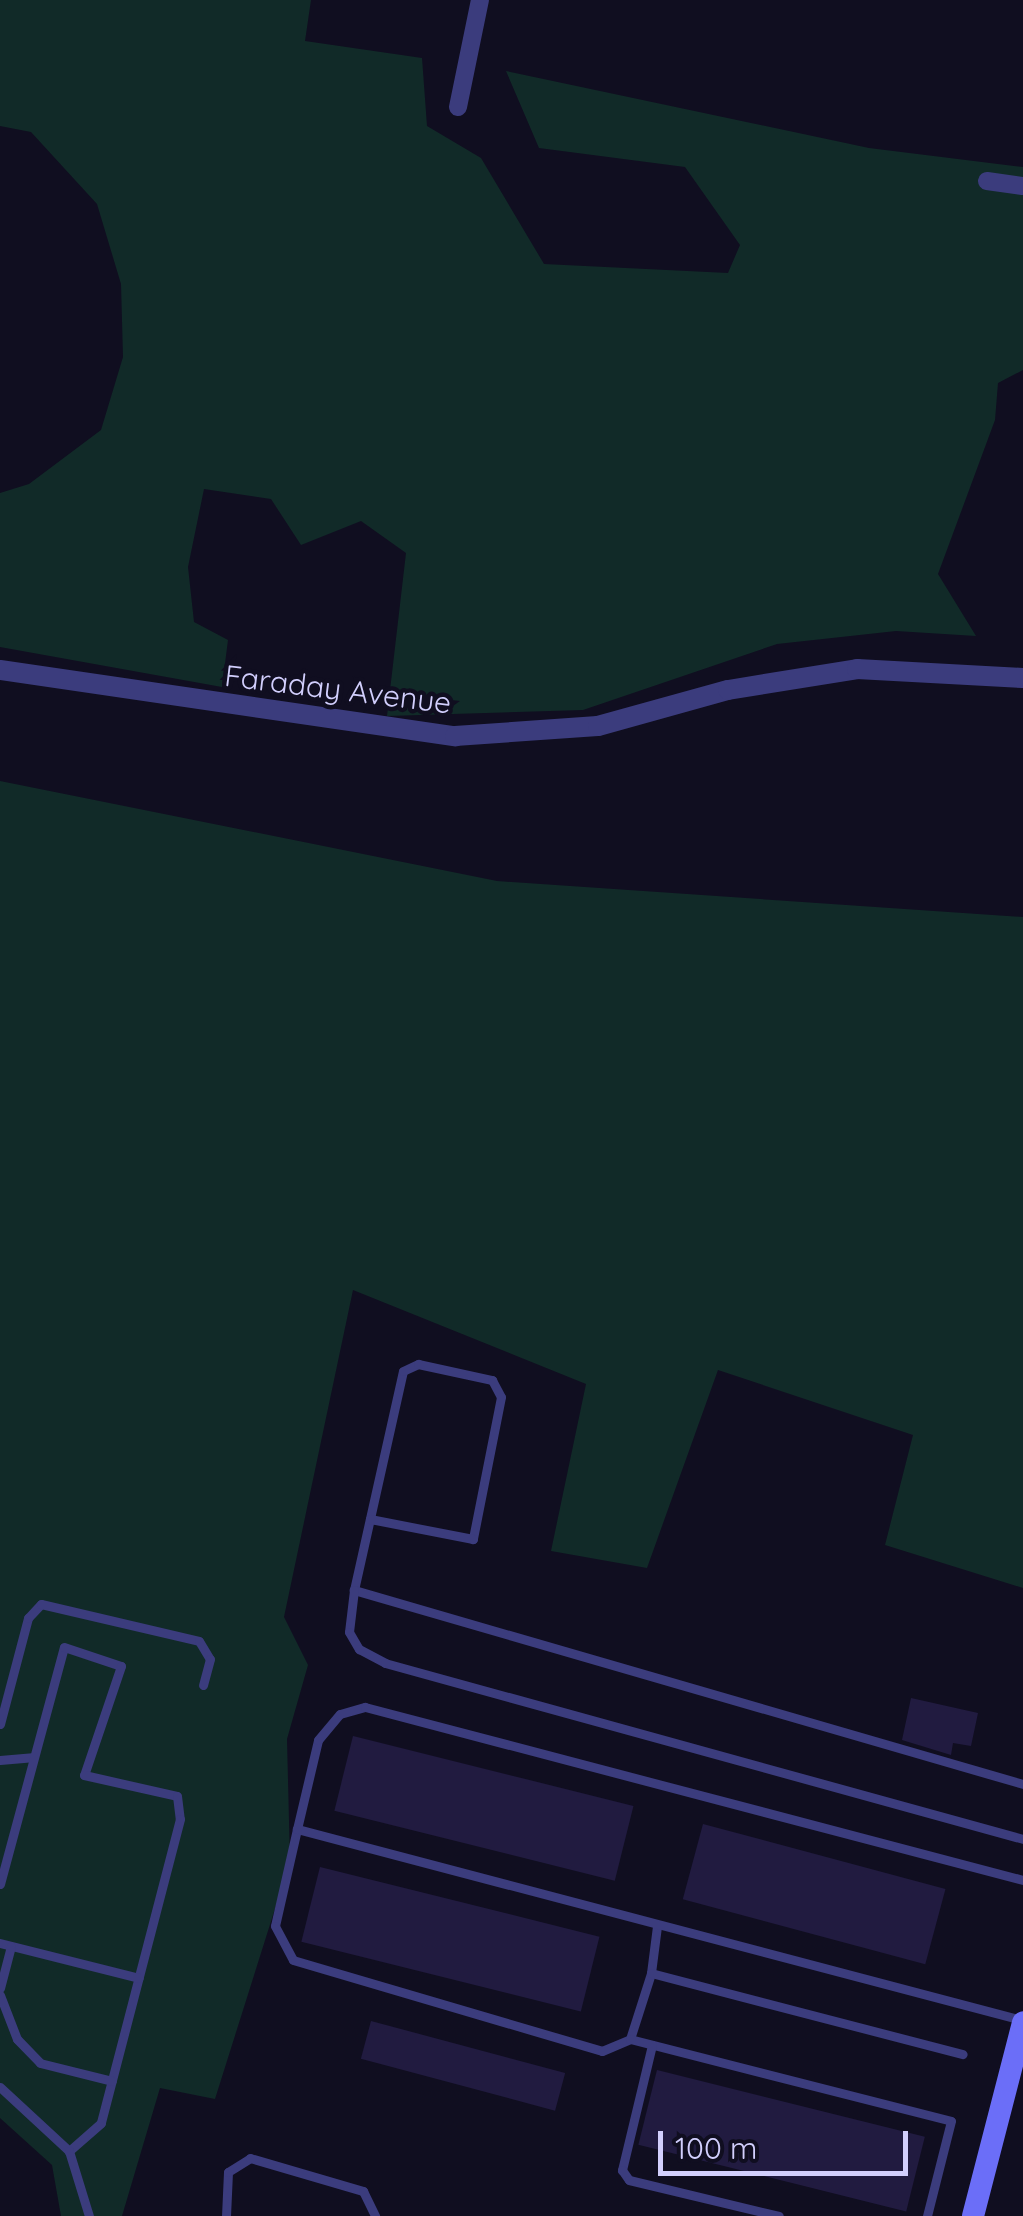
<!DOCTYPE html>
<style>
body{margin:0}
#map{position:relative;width:1023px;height:2216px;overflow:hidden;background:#100e20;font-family:Quicksand,sans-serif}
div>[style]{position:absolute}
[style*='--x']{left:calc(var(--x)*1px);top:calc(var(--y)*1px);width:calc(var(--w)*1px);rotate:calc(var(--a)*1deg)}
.green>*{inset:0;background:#112a28}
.building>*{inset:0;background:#211b40;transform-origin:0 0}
.service>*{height:9px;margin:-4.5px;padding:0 4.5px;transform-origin:4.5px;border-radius:4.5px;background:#3b3c7d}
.minor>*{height:18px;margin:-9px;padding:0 9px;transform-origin:9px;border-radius:9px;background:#3b3c7d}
.tertiary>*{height:20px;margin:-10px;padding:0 10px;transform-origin:10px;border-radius:10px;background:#3b3c7d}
.secondary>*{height:22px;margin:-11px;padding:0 11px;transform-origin:11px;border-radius:11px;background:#6b6ef8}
span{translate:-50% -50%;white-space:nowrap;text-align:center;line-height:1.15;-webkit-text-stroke:9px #100e20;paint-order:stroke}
.street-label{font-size:30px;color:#d2cffd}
.scale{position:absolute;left:658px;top:2131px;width:250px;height:45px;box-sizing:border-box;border:5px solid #d2cffd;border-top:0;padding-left:12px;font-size:30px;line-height:35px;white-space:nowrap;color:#d2cffd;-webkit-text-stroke:8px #100e20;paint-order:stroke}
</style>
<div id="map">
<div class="green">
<i style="clip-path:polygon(0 0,311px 0,305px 41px,422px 58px,427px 126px,481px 158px,544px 264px,728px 273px,740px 245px,685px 167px,539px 148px,506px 71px,869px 148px,1023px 167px,1023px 370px,998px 383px,995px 420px,938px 574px,976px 636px,896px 631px,777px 644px,583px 710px,387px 716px,406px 553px,361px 521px,301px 545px,271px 499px,204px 489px,188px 567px,194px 622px,228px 640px,222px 687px,0 647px,0 493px,29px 484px,101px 430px,123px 357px,121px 284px,97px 204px,31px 132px,0 126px)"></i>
<i style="clip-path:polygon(0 781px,497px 881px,1023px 917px,1023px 1588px,885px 1545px,913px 1435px,718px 1370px,647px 1568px,551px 1551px,586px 1384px,353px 1290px,284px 1617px,308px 1665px,287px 1739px,290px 1861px,215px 2099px,160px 2088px,122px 2216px,61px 2216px,52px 2165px,0 2118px)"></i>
</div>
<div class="building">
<i style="clip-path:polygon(911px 1698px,978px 1713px,971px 1746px,953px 1743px,951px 1755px,902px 1740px)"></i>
<i style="left:353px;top:1736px;width:289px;height:77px;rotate:14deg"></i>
<i style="left:703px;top:1824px;width:251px;height:78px;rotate:15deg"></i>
<i style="left:320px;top:1867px;width:288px;height:77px;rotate:14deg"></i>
<i style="left:371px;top:2021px;width:201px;height:39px;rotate:15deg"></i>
<i style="left:657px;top:2070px;width:276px;height:77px;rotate:14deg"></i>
</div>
<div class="service">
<i style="--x:354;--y:1590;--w:224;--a:-77.4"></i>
<i style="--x:403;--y:1371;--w:17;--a:-25"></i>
<i style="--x:418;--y:1364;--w:76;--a:12.2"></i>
<i style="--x:492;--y:1380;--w:19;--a:62"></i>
<i style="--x:501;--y:1397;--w:145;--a:101.2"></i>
<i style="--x:473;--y:1539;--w:105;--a:-169"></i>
<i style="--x:0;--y:1724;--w:110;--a:-75.2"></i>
<i style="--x:28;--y:1618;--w:19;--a:-47"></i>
<i style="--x:41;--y:1604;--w:162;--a:13.2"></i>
<i style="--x:199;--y:1641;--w:21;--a:59"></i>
<i style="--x:210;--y:1659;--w:27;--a:105"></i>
<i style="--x:0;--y:1760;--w:32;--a:-5"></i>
<i style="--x:1023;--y:1784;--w:697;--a:-163.83"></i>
<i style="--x:354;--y:1590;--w:42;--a:96.8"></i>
<i style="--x:349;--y:1632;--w:20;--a:60"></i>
<i style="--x:359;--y:1649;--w:30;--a:28"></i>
<i style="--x:385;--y:1663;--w:662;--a:15.42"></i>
<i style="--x:297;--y:1829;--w:99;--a:102.8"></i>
<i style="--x:275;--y:1926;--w:38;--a:62"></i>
<i style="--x:293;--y:1960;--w:322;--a:16.4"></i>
<i style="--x:602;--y:2051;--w:30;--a:-23"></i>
<i style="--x:630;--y:2039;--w:69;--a:-72.3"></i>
<i style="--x:651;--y:1973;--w:47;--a:-82.7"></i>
<i style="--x:0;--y:1884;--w:245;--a:-74.9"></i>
<i style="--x:64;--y:1647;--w:60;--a:18.4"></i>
<i style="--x:121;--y:1666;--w:115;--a:108.7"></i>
<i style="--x:84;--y:1775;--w:95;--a:12.7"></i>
<i style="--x:177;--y:1796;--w:23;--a:83"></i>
<i style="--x:180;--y:1819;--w:314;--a:104.6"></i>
<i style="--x:101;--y:2123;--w:43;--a:138.8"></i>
<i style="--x:0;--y:1943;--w:143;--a:14.1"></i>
<i style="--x:651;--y:1973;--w:322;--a:14.6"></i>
<i style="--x:0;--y:1988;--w:43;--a:-75.3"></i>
<i style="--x:0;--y:1995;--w:47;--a:68.9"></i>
<i style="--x:17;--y:2039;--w:33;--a:46"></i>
<i style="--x:40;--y:2063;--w:74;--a:14"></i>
<i style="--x:1022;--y:2020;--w:750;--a:-165.24"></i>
<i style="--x:297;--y:1829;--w:91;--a:-76.7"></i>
<i style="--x:318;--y:1740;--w:34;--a:-50"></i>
<i style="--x:340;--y:1714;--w:26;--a:-16"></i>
<i style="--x:365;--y:1707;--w:680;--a:14.73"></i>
<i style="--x:630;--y:2039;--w:331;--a:14.3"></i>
<i style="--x:951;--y:2121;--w:98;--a:104.2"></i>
<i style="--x:652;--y:2045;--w:129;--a:103.5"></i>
<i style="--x:622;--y:2170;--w:12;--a:55"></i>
<i style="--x:629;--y:2180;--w:154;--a:13.5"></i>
<i style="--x:0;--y:2087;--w:94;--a:42.8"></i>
<i style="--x:69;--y:2151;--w:68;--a:72.9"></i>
<i style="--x:226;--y:2216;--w:44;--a:-87.4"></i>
<i style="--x:228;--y:2172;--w:26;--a:-32"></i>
<i style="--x:250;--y:2158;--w:118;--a:16.3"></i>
<i style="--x:363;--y:2191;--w:28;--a:64"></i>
</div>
<div class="minor">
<i style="--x:458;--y:107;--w:109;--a:-78.4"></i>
<i style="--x:987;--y:181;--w:36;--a:8"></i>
</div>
<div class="tertiary">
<i style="--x:0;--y:670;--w:460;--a:8.3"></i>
<i style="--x:455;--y:736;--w:143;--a:-4"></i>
<i style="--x:598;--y:726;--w:135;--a:-15.5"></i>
<i style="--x:728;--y:690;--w:131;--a:-9.2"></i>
<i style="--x:857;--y:669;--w:166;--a:3.1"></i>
</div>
<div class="secondary">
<i style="--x:973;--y:2216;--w:200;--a:-75.5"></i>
</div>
<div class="street-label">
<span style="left:338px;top:689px;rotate:7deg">Faraday Avenue</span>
</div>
<div class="scale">100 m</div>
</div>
